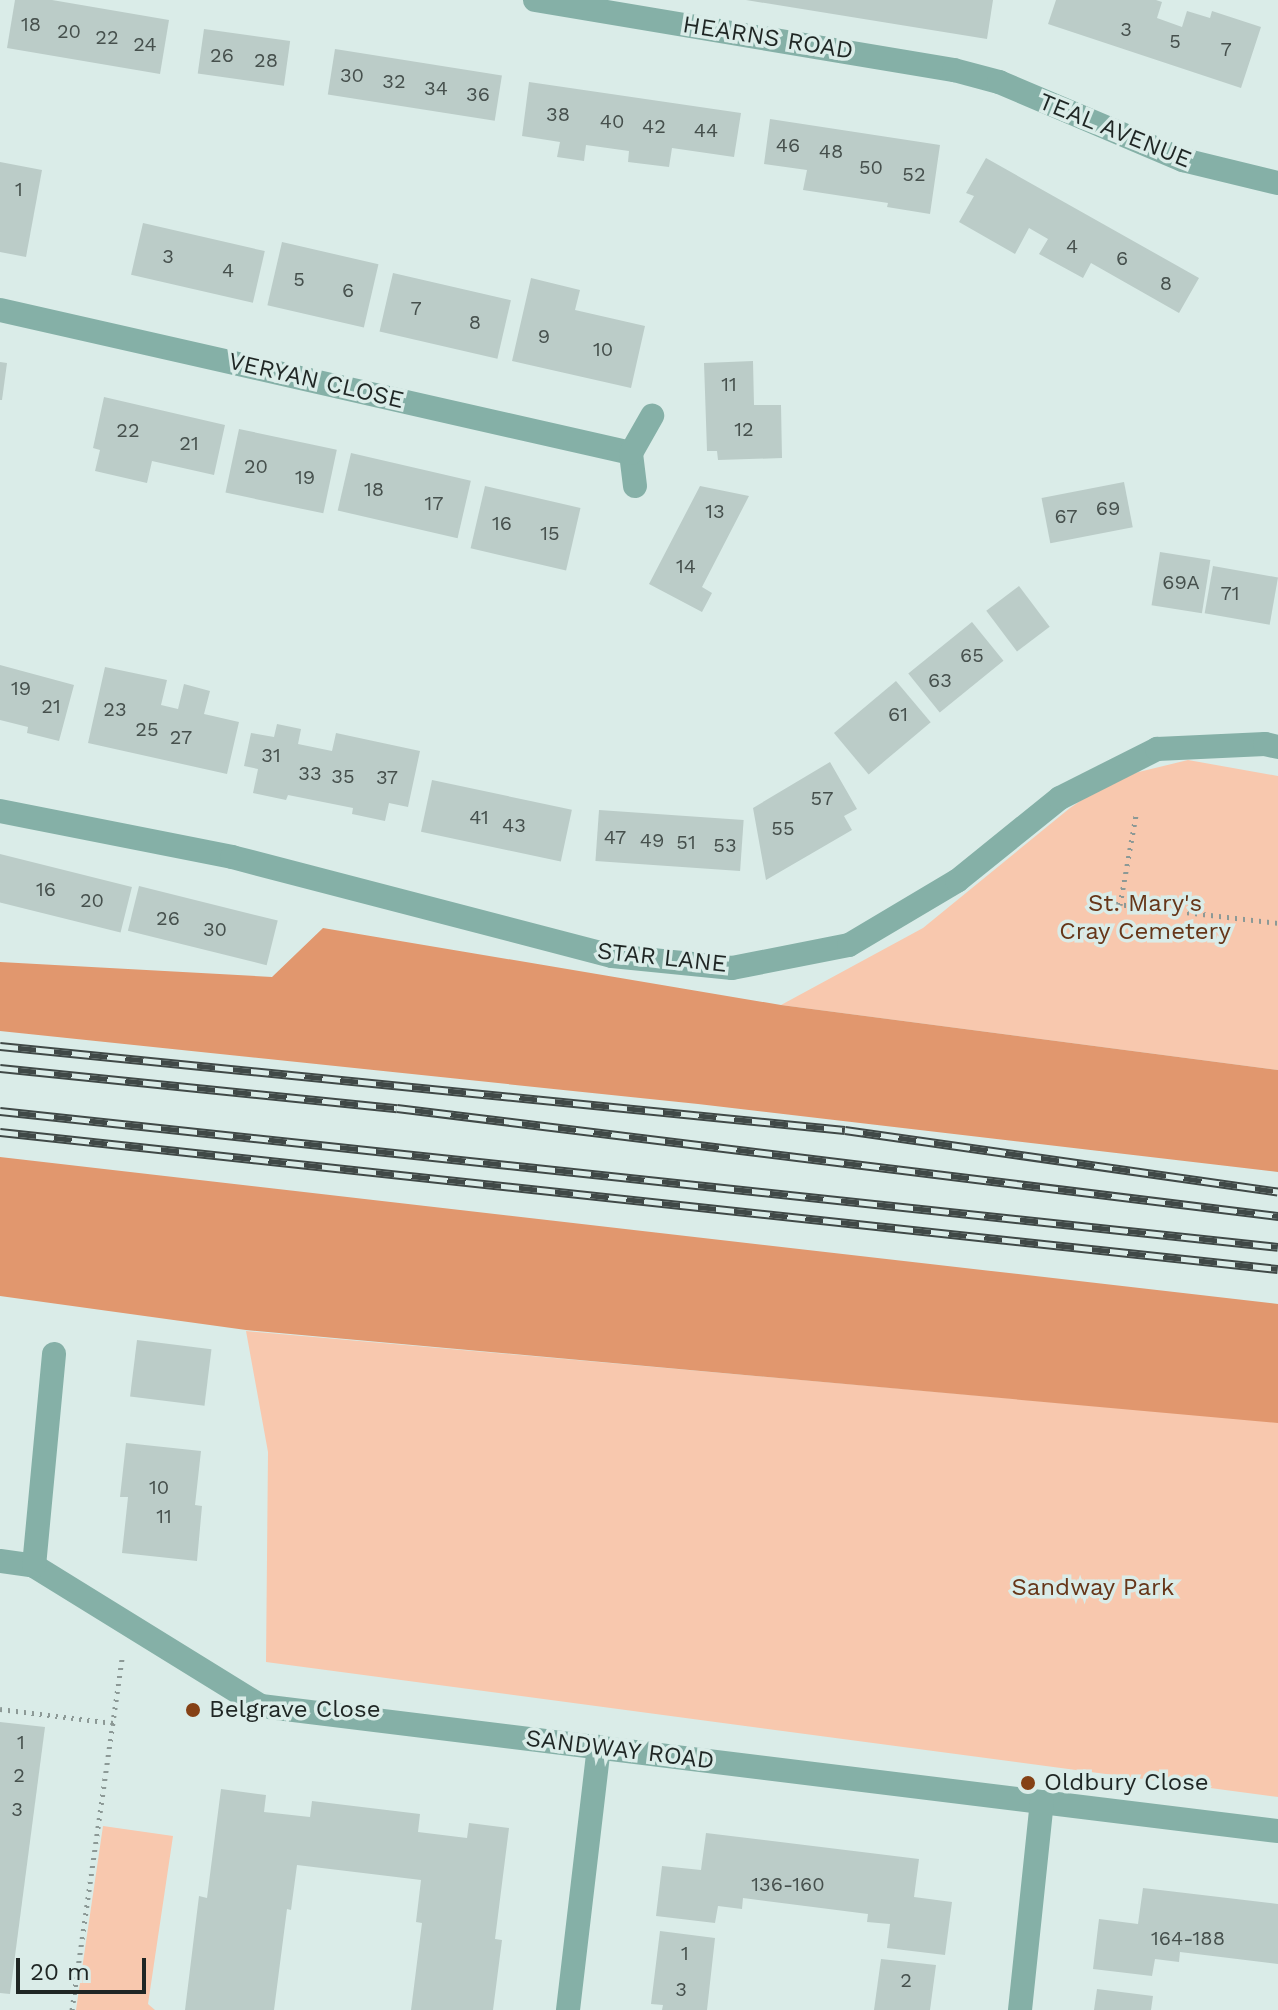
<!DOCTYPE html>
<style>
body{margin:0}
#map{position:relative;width:1278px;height:2010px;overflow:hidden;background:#daece8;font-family:"Work Sans",sans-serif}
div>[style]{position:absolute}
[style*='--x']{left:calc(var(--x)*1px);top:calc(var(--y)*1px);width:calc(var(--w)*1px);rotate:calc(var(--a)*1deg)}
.green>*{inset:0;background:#f8c8ae}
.forest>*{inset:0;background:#e1976e}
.building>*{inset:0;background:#bbccc8;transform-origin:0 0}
.path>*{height:5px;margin-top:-2.5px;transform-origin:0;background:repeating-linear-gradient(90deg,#8c9996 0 2px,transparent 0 8px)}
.minor>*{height:24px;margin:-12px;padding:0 12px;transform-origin:12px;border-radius:12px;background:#85b0a7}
.tertiary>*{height:24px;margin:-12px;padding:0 12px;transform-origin:12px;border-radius:12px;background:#85b0a7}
.rail>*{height:9px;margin-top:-4.5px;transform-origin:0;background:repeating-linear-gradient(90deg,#daece8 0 18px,#404947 0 36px);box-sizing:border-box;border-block:2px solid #404947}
.dots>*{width:22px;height:22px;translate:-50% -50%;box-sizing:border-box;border:4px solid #daece8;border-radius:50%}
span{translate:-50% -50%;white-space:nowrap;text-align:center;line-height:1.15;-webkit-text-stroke:7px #daece8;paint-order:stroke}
.number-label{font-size:20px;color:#46504d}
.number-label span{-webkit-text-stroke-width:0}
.street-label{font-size:24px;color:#1f2624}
.park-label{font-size:24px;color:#663619}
.poi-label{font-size:24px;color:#1f2624}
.left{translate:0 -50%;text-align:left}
.scale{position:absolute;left:16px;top:1958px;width:130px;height:36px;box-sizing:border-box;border:4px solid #1f2624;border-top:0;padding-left:10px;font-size:24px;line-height:28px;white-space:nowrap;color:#1f2624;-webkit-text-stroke:6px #daece8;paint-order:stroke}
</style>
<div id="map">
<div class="green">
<i style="clip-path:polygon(1188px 760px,1278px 776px,1278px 1070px,781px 1005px,923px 928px,1070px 808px,1114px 778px)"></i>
<i style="clip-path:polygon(246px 1331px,1278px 1422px,1278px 1797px,266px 1662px,268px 1452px)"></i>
<i style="clip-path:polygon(103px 1826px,173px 1836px,148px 2004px,155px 2010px,76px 2010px)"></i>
</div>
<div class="forest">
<i style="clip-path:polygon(323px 928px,781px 1005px,1278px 1070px,1278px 1172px,698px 1104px,0 1031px,0 962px,272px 977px)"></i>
<i style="clip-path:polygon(0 1157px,1278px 1304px,1278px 1423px,246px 1330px,0 1296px)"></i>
</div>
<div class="building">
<i style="clip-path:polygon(15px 0,52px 0,169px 20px,160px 74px,7px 48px)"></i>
<i style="clip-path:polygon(746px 0,993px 0,987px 39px)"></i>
<i style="clip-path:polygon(1056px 0,1156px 0,1162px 2px,1157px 18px,1182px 27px,1187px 11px,1210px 18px,1212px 11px,1261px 27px,1241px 88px,1048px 24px)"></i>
<i style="left:204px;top:29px;width:87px;height:45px;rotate:8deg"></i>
<i style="left:335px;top:49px;width:169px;height:46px;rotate:9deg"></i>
<i style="clip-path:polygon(529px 82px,741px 113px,734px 157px,672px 148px,669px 167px,628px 162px,629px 151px,586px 145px,584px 161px,557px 157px,560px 142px,522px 136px)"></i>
<i style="clip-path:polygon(770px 119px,940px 145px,930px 214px,887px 207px,888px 203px,803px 190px,807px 170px,764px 164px)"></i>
<i style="clip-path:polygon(986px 158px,1199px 278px,1179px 313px,1091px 263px,1083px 278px,1039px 254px,1048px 239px,1029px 228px,1015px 254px,959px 222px,974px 196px,966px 193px)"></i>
<i style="clip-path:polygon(0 162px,42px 170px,26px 257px,0 252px)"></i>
<i style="left:143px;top:223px;width:125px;height:53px;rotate:13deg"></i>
<i style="left:282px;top:242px;width:99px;height:65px;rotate:13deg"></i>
<i style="left:393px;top:273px;width:121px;height:60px;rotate:13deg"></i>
<i style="clip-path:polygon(531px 278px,580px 290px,575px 310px,645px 326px,631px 388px,512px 361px)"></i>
<i style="clip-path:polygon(753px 361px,754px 405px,781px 405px,782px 458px,718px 460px,717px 451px,707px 451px,704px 363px)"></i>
<i style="clip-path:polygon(0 362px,7px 363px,2px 400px,0 400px)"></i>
<i style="clip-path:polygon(104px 397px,225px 425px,214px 475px,152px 461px,147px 483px,95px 471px,100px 450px,93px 448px)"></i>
<i style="left:239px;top:429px;width:100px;height:65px;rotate:12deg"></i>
<i style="left:351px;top:453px;width:123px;height:59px;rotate:13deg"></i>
<i style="left:1124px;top:482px;width:46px;height:84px;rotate:79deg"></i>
<i style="left:485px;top:486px;width:98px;height:64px;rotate:13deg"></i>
<i style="clip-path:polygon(700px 486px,749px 496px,702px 587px,712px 593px,702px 612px,649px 584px)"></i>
<i style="left:1160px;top:552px;width:51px;height:54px;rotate:9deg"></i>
<i style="left:1213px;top:566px;width:66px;height:48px;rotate:10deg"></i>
<i style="left:1019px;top:586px;width:51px;height:41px;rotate:53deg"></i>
<i style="left:972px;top:622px;width:50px;height:82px;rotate:51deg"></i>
<i style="clip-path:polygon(0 665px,74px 685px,59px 741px,27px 733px,28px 727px,0 720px)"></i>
<i style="clip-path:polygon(105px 667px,167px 680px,161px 705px,178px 709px,184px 684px,210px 691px,204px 714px,239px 722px,227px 774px,88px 743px)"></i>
<i style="left:896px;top:681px;width:54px;height:81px;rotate:50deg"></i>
<i style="clip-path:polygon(277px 724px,301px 729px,298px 744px,332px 751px,336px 733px,420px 751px,408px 807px,389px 803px,385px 821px,352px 814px,353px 808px,288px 795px,286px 800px,253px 793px,258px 769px,244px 766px,251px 733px,274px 737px)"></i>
<i style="clip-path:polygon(830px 762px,857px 809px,844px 816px,852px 830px,766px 880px,753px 808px)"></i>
<i style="left:432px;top:780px;width:143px;height:53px;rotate:12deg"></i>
<i style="left:599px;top:810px;width:145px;height:51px;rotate:4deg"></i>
<i style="left:0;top:854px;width:136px;height:47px;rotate:14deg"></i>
<i style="left:139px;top:886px;width:143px;height:46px;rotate:14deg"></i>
<i style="left:137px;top:1340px;width:75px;height:57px;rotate:7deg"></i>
<i style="clip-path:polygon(126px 1443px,201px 1451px,195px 1505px,202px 1506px,197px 1561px,122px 1553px,128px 1497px,120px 1497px)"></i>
<i style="clip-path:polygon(0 1722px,45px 1727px,10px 1994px,0 1993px)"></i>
<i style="clip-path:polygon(221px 1789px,266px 1795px,264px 1812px,310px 1817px,312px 1801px,420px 1814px,418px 1832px,467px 1838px,469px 1823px,509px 1828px,495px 1939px,502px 1940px,493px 2010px,411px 2010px,422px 1923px,416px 1922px,421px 1880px,297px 1865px,291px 1910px,287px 1909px,274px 2010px,185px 2010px,199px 1896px,207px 1898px)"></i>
<i style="clip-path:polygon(706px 1833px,919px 1859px,914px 1897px,952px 1902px,945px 1955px,887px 1948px,890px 1924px,867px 1922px,868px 1914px,743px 1898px,742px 1909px,718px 1906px,715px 1923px,656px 1916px,662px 1866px,701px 1870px)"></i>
<i style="clip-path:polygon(1143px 1888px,1278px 1904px,1278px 1964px,1180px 1952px,1179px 1962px,1155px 1959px,1152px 1976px,1093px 1969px,1099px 1919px,1138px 1924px)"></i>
<i style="clip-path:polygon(660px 1931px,715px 1938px,707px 2010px,662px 2010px,663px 2005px,651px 2004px)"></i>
<i style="clip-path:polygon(881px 1959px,936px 1965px,930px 2010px,874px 2010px)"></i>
<i style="clip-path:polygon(1097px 1989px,1153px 1996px,1151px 2010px,1094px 2010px)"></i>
</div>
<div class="path">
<i style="--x:1100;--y:902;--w:179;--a:6.7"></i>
<i style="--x:1120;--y:905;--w:91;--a:-79.9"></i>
<i style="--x:0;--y:1709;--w:114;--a:7.1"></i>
<i style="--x:72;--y:2010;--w:356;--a:-81.9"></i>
</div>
<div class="minor">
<i style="--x:535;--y:0;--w:425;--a:9.5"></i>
<i style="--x:954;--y:70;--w:47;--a:14.9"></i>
<i style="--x:999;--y:82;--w:200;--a:23"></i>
<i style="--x:1183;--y:160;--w:98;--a:13.6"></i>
<i style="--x:0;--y:310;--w:647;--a:12.77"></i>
<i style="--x:635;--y:486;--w:33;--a:-97"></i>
<i style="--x:631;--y:453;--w:43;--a:-60.4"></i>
<i style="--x:0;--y:1561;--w:34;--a:8"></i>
<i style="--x:34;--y:1566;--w:267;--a:31.7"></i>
<i style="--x:261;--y:1706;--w:1025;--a:7.01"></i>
<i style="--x:34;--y:1566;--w:213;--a:-84.6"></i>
<i style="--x:568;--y:2010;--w:265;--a:-83.3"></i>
<i style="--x:1020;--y:2010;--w:209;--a:-84"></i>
</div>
<div class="tertiary">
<i style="--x:0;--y:811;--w:237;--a:11.2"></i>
<i style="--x:232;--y:857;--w:393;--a:14.6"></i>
<i style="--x:612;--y:956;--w:121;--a:5.7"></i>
<i style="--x:732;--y:968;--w:119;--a:-11.1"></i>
<i style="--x:849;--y:945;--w:126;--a:-30.7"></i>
<i style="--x:957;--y:881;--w:132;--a:-38.9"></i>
<i style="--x:1060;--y:798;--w:109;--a:-26.8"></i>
<i style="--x:1157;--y:749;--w:108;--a:-2.7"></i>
<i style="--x:1265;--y:744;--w:13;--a:13"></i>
</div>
<div class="rail">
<i style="--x:0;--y:1046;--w:849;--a:5.68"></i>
<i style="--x:845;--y:1130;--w:437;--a:8.1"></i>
<i style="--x:0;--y:1068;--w:399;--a:5.8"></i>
<i style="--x:397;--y:1108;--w:888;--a:6.99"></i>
<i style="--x:0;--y:1111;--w:1285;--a:6.07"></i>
<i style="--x:0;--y:1132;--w:1285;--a:6.12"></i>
</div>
<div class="dots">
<i style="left:193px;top:1710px;background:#854115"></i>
<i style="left:1028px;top:1783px;background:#854115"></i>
</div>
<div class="number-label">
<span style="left:31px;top:24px">18</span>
<span style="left:1126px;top:29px">3</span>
<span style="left:69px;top:31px">20</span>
<span style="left:107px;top:37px">22</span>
<span style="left:1175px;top:41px">5</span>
<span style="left:145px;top:44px">24</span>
<span style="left:1226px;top:49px">7</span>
<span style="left:222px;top:55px">26</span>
<span style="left:266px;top:60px">28</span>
<span style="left:352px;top:75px">30</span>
<span style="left:394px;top:81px">32</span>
<span style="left:436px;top:88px">34</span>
<span style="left:478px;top:94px">36</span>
<span style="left:558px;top:114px">38</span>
<span style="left:612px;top:121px">40</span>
<span style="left:654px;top:126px">42</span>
<span style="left:706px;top:130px">44</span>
<span style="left:788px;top:145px">46</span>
<span style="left:831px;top:151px">48</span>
<span style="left:871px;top:167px">50</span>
<span style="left:914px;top:174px">52</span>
<span style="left:19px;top:189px">1</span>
<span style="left:1072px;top:246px">4</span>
<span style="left:168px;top:256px">3</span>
<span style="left:1122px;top:258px">6</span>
<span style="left:228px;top:270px">4</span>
<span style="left:299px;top:279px">5</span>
<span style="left:1166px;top:283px">8</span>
<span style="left:348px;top:290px">6</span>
<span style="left:416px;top:308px">7</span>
<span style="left:475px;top:322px">8</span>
<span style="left:544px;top:336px">9</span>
<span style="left:603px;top:349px">10</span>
<span style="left:729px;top:384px">11</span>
<span style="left:744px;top:429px">12</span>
<span style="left:128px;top:430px">22</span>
<span style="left:189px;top:443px">21</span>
<span style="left:256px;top:466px">20</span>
<span style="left:305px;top:477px">19</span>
<span style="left:374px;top:489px">18</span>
<span style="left:434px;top:503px">17</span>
<span style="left:1108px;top:508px">69</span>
<span style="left:715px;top:511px">13</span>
<span style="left:1066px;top:516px">67</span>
<span style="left:502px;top:523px">16</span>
<span style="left:550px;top:533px">15</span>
<span style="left:686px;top:566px">14</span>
<span style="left:1181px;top:582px">69A</span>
<span style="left:1230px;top:593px">71</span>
<span style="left:972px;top:655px">65</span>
<span style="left:940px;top:680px">63</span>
<span style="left:21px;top:688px">19</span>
<span style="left:51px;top:706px">21</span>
<span style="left:115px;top:709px">23</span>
<span style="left:898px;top:714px">61</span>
<span style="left:147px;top:729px">25</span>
<span style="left:181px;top:737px">27</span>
<span style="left:271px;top:755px">31</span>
<span style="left:310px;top:773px">33</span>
<span style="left:343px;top:776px">35</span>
<span style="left:387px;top:777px">37</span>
<span style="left:822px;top:798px">57</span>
<span style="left:479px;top:817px">41</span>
<span style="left:514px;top:825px">43</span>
<span style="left:783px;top:828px">55</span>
<span style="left:615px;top:837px">47</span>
<span style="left:652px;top:840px">49</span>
<span style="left:686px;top:842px">51</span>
<span style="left:725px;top:845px">53</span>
<span style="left:46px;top:889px">16</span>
<span style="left:92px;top:900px">20</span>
<span style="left:168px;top:918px">26</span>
<span style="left:215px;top:929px">30</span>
<span style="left:159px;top:1487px">10</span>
<span style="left:164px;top:1516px">11</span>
<span style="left:21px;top:1742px">1</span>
<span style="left:19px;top:1775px">2</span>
<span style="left:17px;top:1809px">3</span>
<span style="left:788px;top:1884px">136-160</span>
<span style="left:1188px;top:1938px">164-188</span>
<span style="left:685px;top:1953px">1</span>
<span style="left:906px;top:1980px">2</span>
<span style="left:681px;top:1989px">3</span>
</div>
<div class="street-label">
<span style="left:768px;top:38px;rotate:9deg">HEARNS ROAD</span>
<span style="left:1115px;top:131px;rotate:22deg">TEAL AVENUE</span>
<span style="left:316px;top:381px;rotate:13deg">VERYAN CLOSE</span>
<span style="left:662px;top:958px;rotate:6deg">STAR LANE</span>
<span style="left:620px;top:1750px;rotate:7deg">SANDWAY ROAD</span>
</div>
<div class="park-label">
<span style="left:1145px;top:918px">St. Mary's<br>Cray Cemetery</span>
<span style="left:1093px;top:1588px">Sandway Park</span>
</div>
<div class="poi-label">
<span class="left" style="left:209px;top:1710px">Belgrave Close</span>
<span class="left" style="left:1044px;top:1783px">Oldbury Close</span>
</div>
<div class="scale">20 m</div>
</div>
